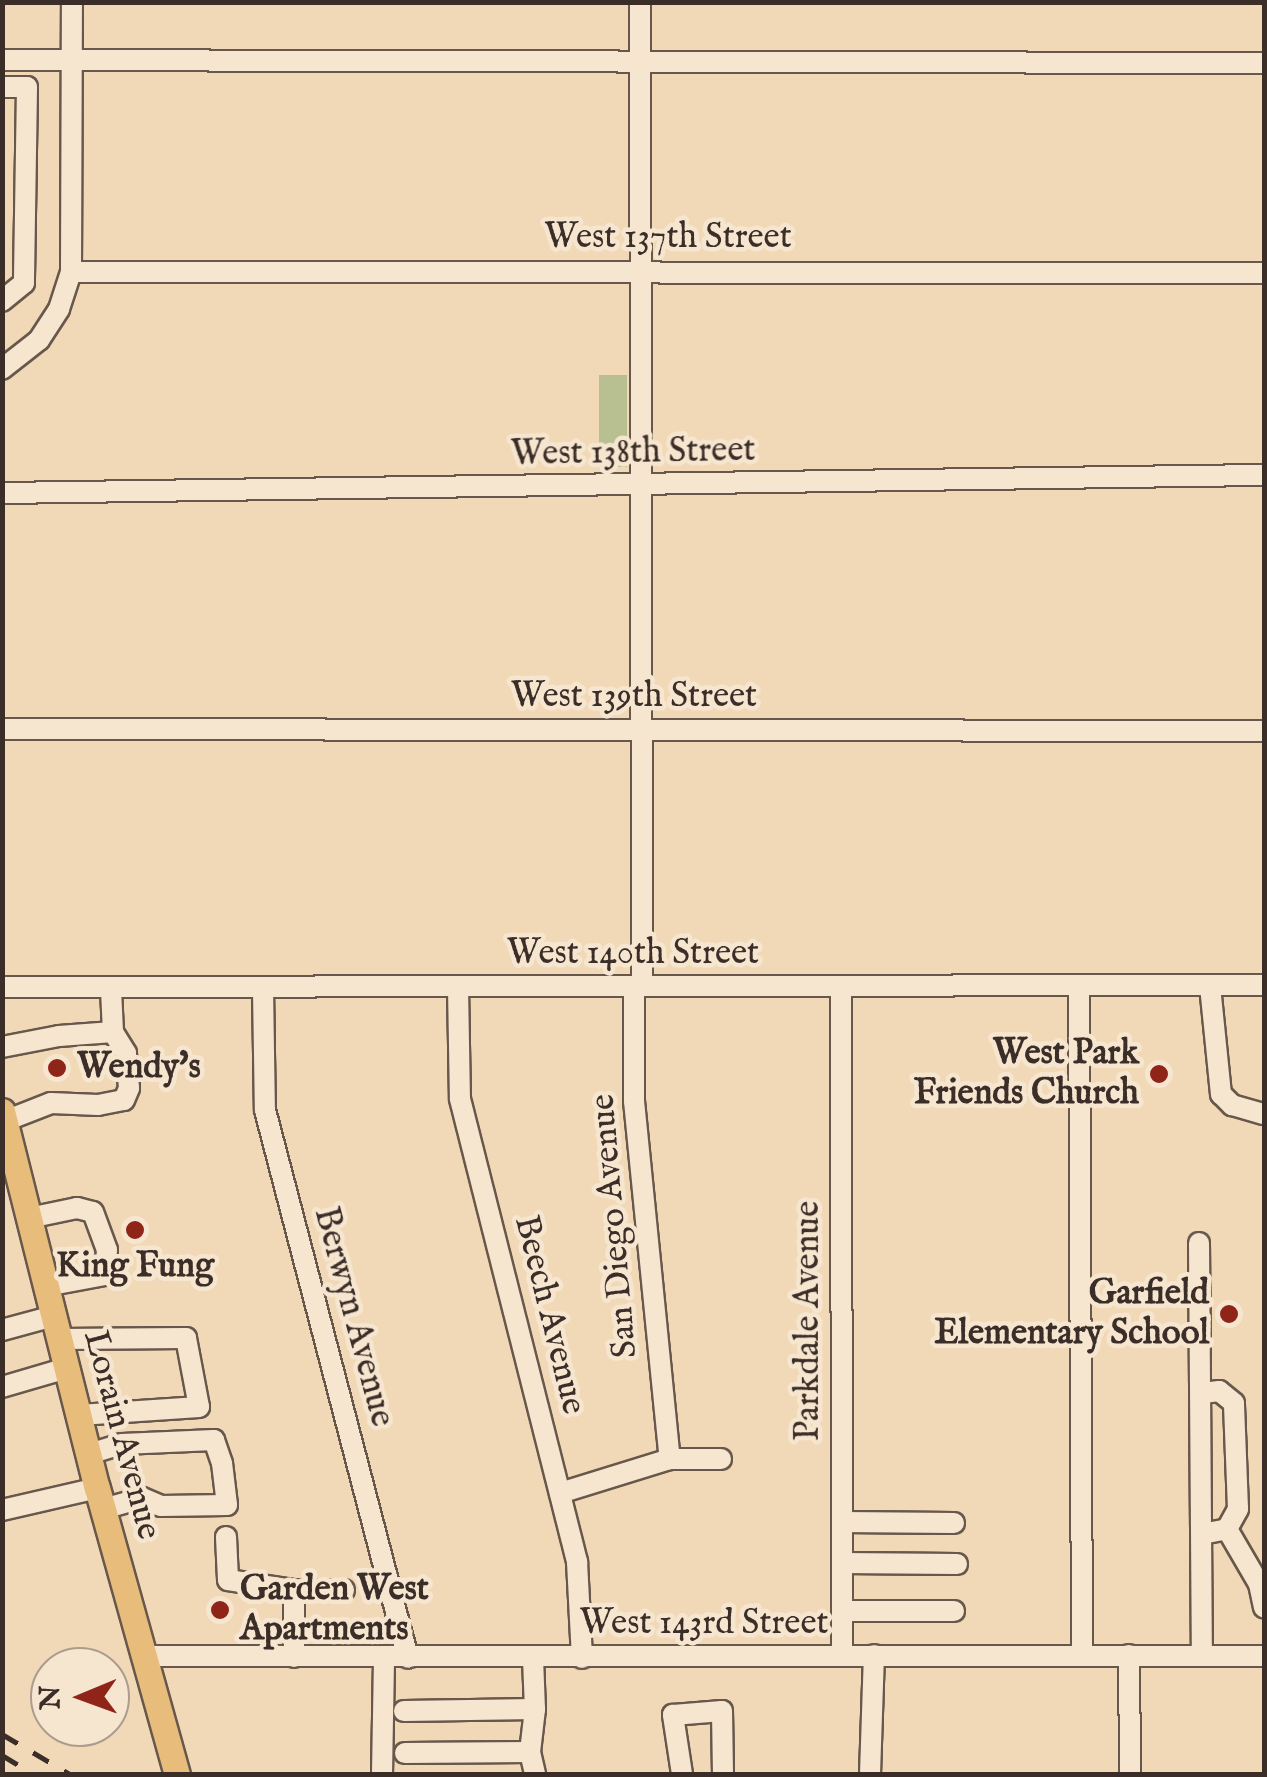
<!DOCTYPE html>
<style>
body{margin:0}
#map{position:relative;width:1267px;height:1777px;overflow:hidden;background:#f1d8b6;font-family:"IM FELL English",serif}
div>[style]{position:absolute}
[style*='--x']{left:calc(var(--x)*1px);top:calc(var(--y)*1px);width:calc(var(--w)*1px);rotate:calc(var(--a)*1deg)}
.green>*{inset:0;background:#b8bf90;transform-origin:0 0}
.roads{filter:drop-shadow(2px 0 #68584c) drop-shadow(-2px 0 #68584c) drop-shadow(0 2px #68584c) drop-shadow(0 -2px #68584c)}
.minor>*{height:20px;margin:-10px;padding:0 10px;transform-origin:10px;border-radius:10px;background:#f6e6d0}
.major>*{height:25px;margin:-12.5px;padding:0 12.5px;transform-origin:12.5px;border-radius:12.5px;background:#e8bc7b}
.rail>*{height:5px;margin-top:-2.5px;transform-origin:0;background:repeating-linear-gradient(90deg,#3b2e28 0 18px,transparent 0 36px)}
.dots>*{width:28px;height:28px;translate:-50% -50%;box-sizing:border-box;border:5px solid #f6e6d0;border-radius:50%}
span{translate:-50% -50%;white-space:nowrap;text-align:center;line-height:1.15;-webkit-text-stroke:9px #f6e6d0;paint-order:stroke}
.street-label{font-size:35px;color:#3b2e28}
.poi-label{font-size:35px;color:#3b2e28;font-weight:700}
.right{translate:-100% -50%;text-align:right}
.left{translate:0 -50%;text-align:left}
.frame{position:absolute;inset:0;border:5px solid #3b2e28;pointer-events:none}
.north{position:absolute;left:30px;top:1647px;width:100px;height:100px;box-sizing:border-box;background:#f6e6d0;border:2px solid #ab9c8d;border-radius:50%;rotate:269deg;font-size:28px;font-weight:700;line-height:40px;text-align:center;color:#3b2e28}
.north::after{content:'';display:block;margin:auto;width:35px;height:45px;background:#8f2418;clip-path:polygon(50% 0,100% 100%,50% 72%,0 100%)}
</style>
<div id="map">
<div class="green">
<i style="left:599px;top:375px;width:28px;height:92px"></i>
</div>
<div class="roads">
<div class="minor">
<i style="--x:640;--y:2;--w:984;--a:89.88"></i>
<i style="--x:2;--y:60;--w:1262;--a:0.14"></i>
<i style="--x:2;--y:87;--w:25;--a:0"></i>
<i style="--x:27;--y:87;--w:196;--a:90.9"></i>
<i style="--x:24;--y:283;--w:28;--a:141"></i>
<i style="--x:71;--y:272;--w:1193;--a:0.05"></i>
<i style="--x:2;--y:369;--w:47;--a:-38.1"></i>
<i style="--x:39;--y:340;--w:37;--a:-57"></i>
<i style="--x:59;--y:309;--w:39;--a:-72"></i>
<i style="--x:71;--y:272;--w:270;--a:-89.8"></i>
<i style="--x:2;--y:493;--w:1262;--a:-0.82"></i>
<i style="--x:2;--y:729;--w:1262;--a:0.09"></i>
<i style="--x:841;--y:986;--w:669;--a:89.91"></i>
<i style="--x:1210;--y:986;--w:109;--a:84.2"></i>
<i style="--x:1221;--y:1094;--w:16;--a:45"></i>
<i style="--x:1232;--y:1105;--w:33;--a:16"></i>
<i style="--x:2;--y:987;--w:1262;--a:-0.09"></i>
<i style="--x:458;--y:987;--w:112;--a:89"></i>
<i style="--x:460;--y:1099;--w:478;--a:75.8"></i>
<i style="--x:577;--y:1562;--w:96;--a:87"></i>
<i style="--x:634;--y:987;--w:114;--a:90"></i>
<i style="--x:634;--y:1101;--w:360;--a:84.3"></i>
<i style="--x:1079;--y:987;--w:668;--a:89.74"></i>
<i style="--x:263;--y:989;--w:121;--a:89.1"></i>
<i style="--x:265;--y:1110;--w:566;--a:75.37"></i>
<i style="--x:2;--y:1047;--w:58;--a:-10.9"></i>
<i style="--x:59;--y:1036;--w:54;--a:-4.2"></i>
<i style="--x:5;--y:1121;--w:49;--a:-21.4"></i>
<i style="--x:51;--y:1103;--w:47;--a:2.4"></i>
<i style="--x:98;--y:1105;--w:26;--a:-11"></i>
<i style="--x:124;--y:1100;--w:13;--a:-67"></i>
<i style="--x:129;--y:1088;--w:35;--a:-95"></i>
<i style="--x:126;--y:1053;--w:25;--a:-122"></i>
<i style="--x:113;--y:1032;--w:43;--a:-92.7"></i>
<i style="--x:29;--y:1218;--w:49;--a:-11.8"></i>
<i style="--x:77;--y:1208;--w:16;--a:14"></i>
<i style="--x:93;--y:1212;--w:40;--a:69.8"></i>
<i style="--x:107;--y:1250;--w:25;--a:95"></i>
<i style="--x:105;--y:1275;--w:60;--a:169.4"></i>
<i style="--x:1199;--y:1243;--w:412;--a:89.6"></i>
<i style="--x:2;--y:1330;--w:54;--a:-15.1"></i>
<i style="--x:60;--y:1339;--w:126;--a:-0.5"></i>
<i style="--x:186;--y:1338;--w:70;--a:79.3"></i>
<i style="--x:199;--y:1407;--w:120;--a:176.2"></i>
<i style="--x:2;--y:1387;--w:68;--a:-16.3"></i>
<i style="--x:89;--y:1454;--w:34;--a:-17"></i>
<i style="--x:122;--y:1444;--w:92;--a:-2.5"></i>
<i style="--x:214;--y:1440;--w:24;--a:71"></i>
<i style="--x:222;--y:1463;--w:42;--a:83.2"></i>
<i style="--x:227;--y:1505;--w:66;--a:179.1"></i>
<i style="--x:161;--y:1506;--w:21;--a:-157"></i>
<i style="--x:142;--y:1498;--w:41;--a:164.2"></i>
<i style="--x:560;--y:1493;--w:115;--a:-17.2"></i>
<i style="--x:670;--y:1459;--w:51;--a:0"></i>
<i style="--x:2;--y:1510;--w:98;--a:-13"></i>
<i style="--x:842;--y:1522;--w:112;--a:0.5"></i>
<i style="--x:1227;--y:1529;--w:64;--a:59.8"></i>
<i style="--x:1259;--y:1584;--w:24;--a:78"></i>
<i style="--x:1202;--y:1534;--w:25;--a:-11"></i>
<i style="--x:1227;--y:1529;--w:23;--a:-61"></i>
<i style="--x:1238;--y:1509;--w:106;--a:-92.2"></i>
<i style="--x:1234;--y:1403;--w:19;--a:-141"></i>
<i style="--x:1219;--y:1391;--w:16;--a:173"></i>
<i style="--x:226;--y:1537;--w:43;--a:87.3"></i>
<i style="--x:228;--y:1580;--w:67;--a:8.6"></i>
<i style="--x:294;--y:1590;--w:67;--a:90"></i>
<i style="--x:842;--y:1563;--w:115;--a:0.5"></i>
<i style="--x:294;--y:1590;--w:50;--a:0"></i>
<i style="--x:842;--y:1611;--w:112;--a:0"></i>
<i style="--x:1129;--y:1655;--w:119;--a:89.5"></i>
<i style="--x:145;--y:1656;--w:1119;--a:0"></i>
<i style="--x:533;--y:1658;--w:51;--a:87.8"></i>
<i style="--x:535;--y:1709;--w:43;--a:96.6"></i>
<i style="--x:530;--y:1752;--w:23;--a:77"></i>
<i style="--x:404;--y:1711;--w:131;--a:-0.9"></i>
<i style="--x:405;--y:1753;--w:125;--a:-0.5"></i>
<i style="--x:382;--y:1774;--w:116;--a:-89"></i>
<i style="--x:682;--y:1774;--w:60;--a:-98.7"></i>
<i style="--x:673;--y:1715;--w:49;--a:-4.7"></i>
<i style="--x:722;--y:1711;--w:63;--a:89.1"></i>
<i style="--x:870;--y:1774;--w:119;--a:-88.1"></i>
</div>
<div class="major">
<i style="--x:2;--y:1111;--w:389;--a:75.9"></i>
<i style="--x:97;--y:1488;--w:297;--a:74.4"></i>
</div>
</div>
<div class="rail">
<i style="--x:2;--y:1734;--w:79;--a:30.5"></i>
<i style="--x:2;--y:1755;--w:37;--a:31"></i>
</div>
<div class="dots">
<i style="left:57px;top:1068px;background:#8f2418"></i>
<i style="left:1159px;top:1074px;background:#8f2418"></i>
<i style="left:135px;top:1230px;background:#8f2418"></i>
<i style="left:1229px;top:1314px;background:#8f2418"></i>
<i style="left:220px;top:1610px;background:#8f2418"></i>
</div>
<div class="street-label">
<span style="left:668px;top:238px">West 137th Street</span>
<span style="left:633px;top:453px;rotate:-1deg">West 138th Street</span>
<span style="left:634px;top:697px">West 139th Street</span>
<span style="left:633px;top:954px">West 140th Street</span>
<span style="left:615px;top:1226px;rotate:-95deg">San Diego Avenue</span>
<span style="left:549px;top:1315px;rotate:76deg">Beech Avenue</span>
<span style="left:353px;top:1317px;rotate:75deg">Berwyn Avenue</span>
<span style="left:809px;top:1321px;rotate:-90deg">Parkdale Avenue</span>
<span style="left:121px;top:1435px;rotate:75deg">Lorain Avenue</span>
<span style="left:704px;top:1624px">West 143rd Street</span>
</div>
<div class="poi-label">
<span class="right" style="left:1139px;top:1074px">West Park<br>Friends Church</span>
<span class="left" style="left:77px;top:1068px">Wendy's</span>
<span style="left:135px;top:1267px">King Fung</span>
<span class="right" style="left:1209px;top:1314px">Garfield<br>Elementary School</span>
<span class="left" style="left:240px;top:1610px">Garden West<br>Apartments</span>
</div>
<div class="frame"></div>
<div class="north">N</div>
</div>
